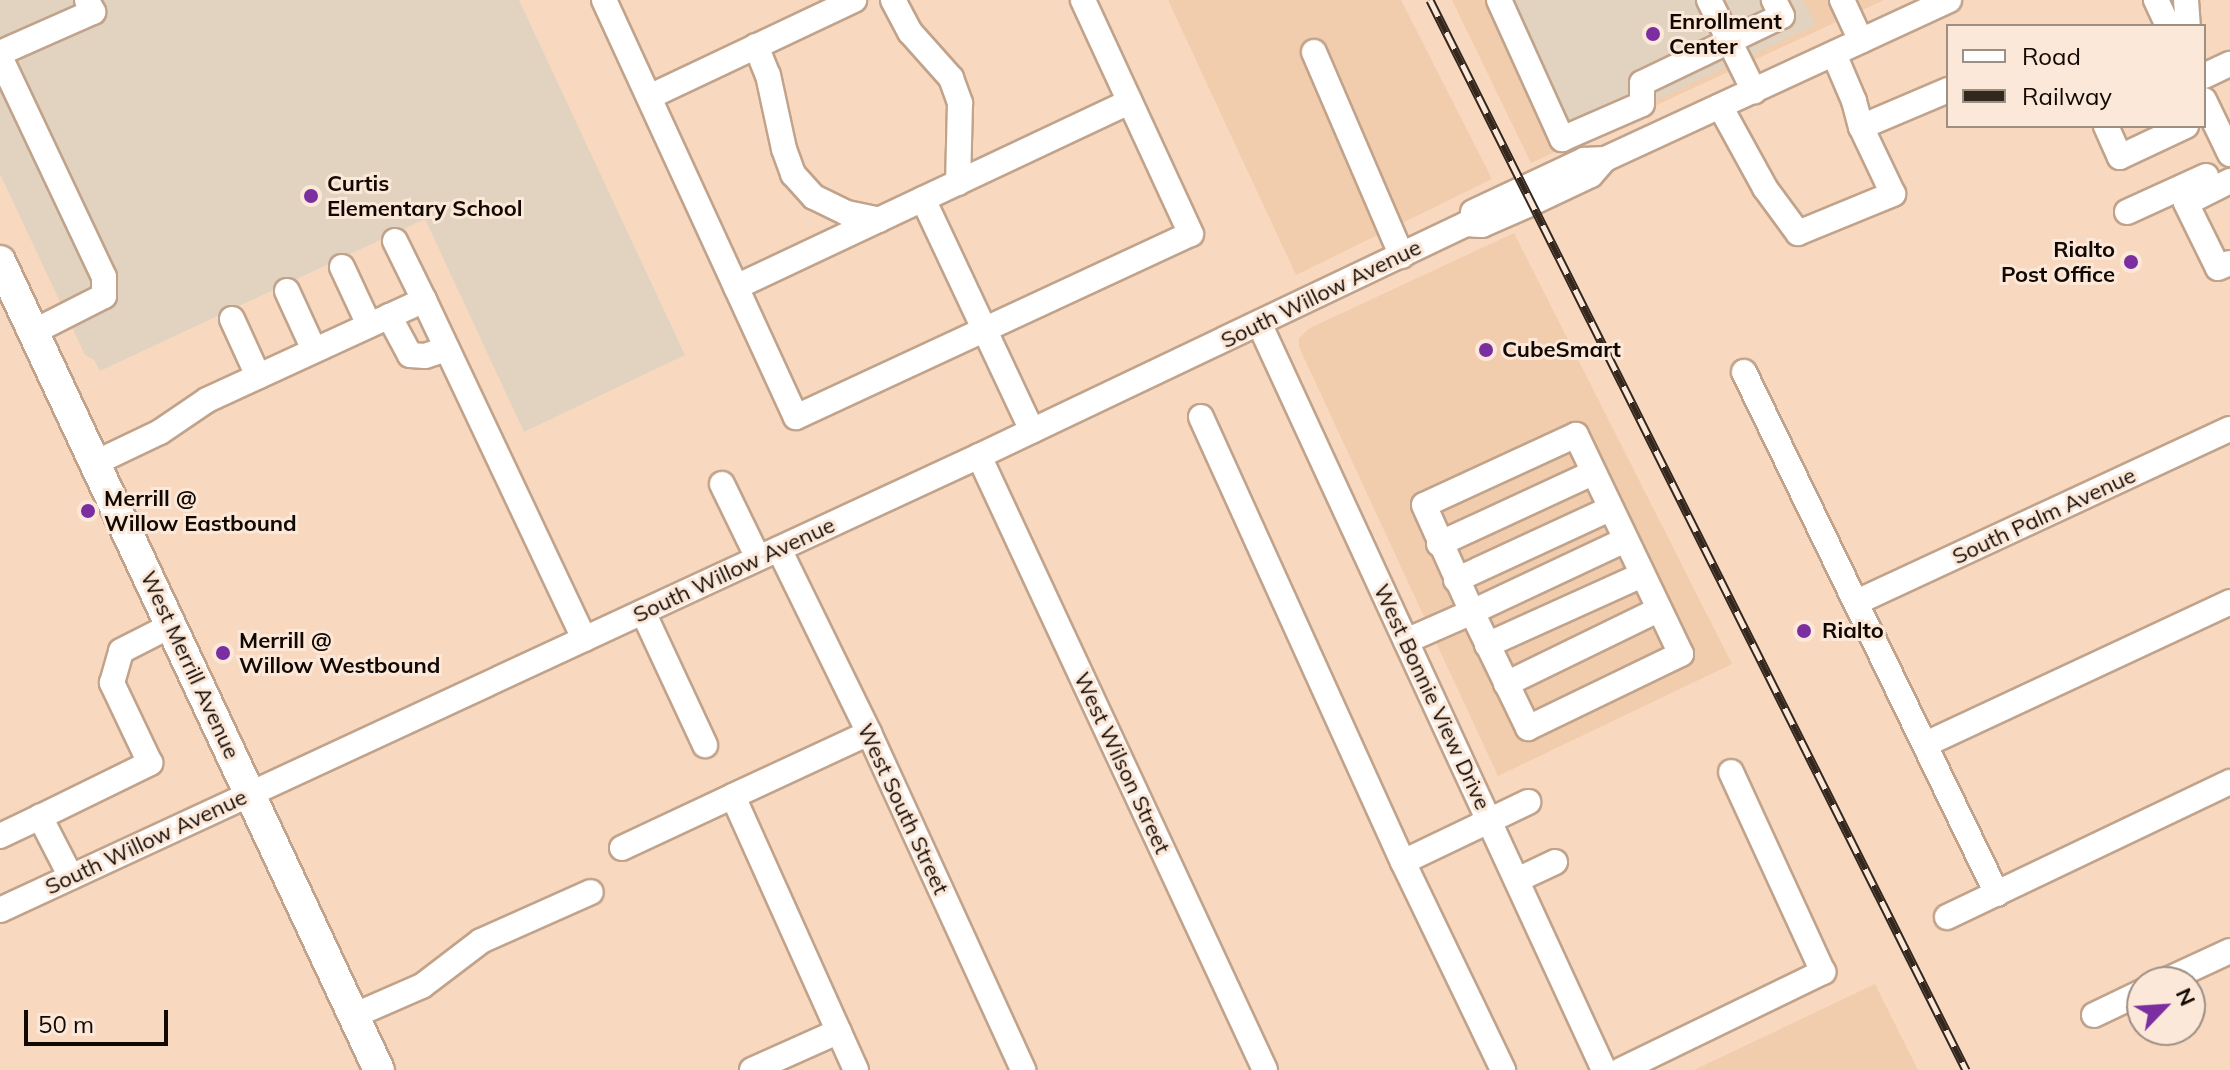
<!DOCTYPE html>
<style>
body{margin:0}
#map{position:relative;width:2230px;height:1070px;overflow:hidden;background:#f8d9bf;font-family:Mulish,sans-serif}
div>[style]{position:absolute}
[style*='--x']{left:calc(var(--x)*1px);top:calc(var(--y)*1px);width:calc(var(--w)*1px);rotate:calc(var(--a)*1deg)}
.built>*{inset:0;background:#f1ccad}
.education>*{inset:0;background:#e2d3c0}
.roads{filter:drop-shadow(2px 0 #c1a38b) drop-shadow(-2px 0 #c1a38b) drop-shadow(0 2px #c1a38b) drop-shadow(0 -2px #c1a38b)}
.minor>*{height:24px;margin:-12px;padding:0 12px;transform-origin:12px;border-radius:12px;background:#fff}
.major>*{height:30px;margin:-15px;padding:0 15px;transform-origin:15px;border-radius:15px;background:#fff}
.rail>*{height:9px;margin-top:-4.5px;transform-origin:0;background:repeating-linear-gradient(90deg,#fbe8d9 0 18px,#34271e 0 36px);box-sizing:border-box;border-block:2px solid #34271e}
.dots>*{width:22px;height:22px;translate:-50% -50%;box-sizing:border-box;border:4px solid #fbe8d9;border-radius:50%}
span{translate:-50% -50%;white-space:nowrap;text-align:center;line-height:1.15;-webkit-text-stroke:6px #fbe8d9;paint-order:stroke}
.poi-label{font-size:22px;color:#130903;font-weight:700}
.left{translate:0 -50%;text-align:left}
.right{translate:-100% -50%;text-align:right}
.street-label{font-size:22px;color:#130903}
.legend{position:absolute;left:1946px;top:24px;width:260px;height:104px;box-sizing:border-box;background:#fbe8d9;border:2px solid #9e8f83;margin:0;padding:10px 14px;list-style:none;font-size:24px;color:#130903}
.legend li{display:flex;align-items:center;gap:16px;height:40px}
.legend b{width:40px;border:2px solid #9e8f83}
.north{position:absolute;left:2126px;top:966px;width:80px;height:80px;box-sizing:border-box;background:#fbe8d9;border:2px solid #9e8f83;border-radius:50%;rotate:65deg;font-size:22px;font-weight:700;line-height:32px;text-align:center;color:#130903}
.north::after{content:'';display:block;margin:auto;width:28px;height:36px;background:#7a2e9f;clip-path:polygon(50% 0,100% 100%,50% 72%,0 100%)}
.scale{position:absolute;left:24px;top:1010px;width:144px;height:36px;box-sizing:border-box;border:4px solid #130903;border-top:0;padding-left:10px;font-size:24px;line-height:28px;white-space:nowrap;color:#130903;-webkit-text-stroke:6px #fbe8d9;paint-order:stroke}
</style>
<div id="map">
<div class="built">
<i style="clip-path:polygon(1168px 0,1401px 0,1492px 179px,1296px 275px)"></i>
<i style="clip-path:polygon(1452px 0,1884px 0,1531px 163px)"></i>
<i style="clip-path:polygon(1514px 233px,1732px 664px,1498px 776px,1299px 347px,1299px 338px,1310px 328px)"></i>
<i style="clip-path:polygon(1875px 984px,1918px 1070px,1694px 1070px)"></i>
</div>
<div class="education">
<i style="clip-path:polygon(0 0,519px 0,685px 355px,524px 432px,425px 219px,100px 371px,94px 360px,85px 355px,0 174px)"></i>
<i style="clip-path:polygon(1485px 0,1803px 0,1816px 25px,1554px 148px)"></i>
</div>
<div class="roads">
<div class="minor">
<i style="--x:604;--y:0;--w:459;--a:65.3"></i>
<i style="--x:796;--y:417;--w:435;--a:-24.9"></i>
<i style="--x:1191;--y:234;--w:258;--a:-114.8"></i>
<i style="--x:893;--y:0;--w:36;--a:62"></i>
<i style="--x:910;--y:32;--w:62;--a:48.3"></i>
<i style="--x:951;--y:78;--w:27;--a:70"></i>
<i style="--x:960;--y:103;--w:80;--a:91.4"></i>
<i style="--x:1499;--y:0;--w:153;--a:65.6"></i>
<i style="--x:1562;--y:139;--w:87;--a:-23.6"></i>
<i style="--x:1642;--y:104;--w:21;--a:-90"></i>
<i style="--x:1642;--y:83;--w:155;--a:-25.6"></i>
<i style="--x:1782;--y:16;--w:18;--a:-117"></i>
<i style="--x:1709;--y:0;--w:102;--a:63.7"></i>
<i style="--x:1842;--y:0;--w:45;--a:65.1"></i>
<i style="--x:2156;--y:0;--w:29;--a:65"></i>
<i style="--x:2186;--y:0;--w:26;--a:86"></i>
<i style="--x:756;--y:46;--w:31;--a:68"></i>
<i style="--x:768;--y:75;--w:76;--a:77.8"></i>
<i style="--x:784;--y:149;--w:27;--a:70"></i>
<i style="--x:793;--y:174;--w:31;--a:48"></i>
<i style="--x:814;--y:197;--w:37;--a:26"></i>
<i style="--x:847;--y:213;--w:33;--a:12"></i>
<i style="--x:1314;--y:52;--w:222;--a:66.7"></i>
<i style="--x:0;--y:53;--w:102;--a:-23.8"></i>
<i style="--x:93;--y:12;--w:13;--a:-117"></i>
<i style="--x:1834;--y:54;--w:51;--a:66.9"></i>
<i style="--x:1854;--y:101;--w:27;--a:75"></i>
<i style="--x:0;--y:57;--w:243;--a:64.7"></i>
<i style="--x:104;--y:277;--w:19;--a:90"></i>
<i style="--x:104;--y:296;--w:80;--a:153.1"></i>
<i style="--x:2204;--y:76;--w:29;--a:-25"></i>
<i style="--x:649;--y:97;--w:227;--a:-25.3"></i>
<i style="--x:2204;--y:100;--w:60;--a:64.3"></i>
<i style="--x:1720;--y:106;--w:94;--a:61.2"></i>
<i style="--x:1765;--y:188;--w:56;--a:53.7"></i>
<i style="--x:1798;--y:233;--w:103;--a:-22.3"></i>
<i style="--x:1893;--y:194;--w:74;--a:-115.5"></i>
<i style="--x:1861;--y:127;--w:95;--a:-23"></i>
<i style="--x:2106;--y:126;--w:34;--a:66"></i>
<i style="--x:2120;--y:157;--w:73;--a:-25.2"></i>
<i style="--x:2230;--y:181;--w:49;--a:153.4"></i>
<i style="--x:2186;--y:203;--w:72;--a:63.8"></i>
<i style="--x:2218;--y:268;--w:13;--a:-23"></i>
<i style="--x:923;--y:199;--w:256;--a:64.8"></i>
<i style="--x:1473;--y:212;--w:123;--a:-25.1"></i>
<i style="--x:1584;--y:160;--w:21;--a:-3"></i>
<i style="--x:1605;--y:159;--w:379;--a:-24.8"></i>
<i style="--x:2127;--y:212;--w:87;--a:-24.5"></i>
<i style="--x:395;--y:241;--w:66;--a:63.8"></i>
<i style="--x:342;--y:267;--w:64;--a:65"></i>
<i style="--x:736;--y:287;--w:435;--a:-25.2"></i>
<i style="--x:287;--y:291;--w:65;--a:65.4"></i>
<i style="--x:389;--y:316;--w:44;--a:61.7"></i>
<i style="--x:410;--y:355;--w:15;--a:4"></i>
<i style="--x:425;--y:356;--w:23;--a:-18"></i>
<i style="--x:232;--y:319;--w:63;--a:65.5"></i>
<i style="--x:1259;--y:323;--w:823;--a:65.21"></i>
<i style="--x:1744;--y:372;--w:580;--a:64.14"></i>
<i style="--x:1201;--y:417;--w:489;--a:65.6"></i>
<i style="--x:1403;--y:862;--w:231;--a:64.3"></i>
<i style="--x:979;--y:456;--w:677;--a:65.02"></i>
<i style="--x:95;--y:463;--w:72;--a:-25.5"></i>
<i style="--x:160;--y:432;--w:57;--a:-34.2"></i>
<i style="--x:207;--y:400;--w:239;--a:-24.7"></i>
<i style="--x:424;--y:300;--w:375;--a:64.7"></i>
<i style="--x:722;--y:484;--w:82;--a:64.1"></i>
<i style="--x:1439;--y:544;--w:170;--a:-24.8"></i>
<i style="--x:779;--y:549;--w:205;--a:63.9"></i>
<i style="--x:869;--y:733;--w:371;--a:65.4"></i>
<i style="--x:1456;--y:580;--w:170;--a:-24.8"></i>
<i style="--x:1857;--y:602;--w:411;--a:-24.9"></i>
<i style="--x:643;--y:612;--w:147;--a:65"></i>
<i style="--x:1406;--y:641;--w:72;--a:-23.7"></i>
<i style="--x:1472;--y:612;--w:129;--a:64.2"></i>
<i style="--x:1528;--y:728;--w:170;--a:-25.8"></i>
<i style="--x:1681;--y:654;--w:243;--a:-115.6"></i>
<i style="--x:1576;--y:435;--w:167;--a:155.3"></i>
<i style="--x:1424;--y:505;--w:117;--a:65.8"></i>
<i style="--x:1472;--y:612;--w:169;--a:-25.2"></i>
<i style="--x:1487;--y:645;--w:170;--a:-24.3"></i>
<i style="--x:1506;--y:684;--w:169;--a:-26"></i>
<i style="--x:1926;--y:744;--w:336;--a:-25"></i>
<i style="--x:0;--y:836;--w:44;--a:-25.4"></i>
<i style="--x:622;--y:848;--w:123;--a:-25.1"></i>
<i style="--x:1403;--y:862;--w:139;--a:-25.6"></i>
<i style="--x:71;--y:877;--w:68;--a:-117.3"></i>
<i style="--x:40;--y:817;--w:123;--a:-26.1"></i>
<i style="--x:150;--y:763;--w:89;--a:-115.4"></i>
<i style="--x:112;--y:683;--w:33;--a:-74"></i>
<i style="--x:121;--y:651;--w:57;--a:-27"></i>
<i style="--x:1517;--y:880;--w:42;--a:-25.3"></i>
<i style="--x:0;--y:910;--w:1079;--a:-24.88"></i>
<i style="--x:979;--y:456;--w:539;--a:-25.47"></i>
<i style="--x:1466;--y:224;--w:16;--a:4"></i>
<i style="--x:1482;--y:225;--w:55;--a:-23.7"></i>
<i style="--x:1532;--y:203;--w:65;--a:-25.4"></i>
<i style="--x:1591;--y:175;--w:21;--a:-49"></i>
<i style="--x:1947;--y:917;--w:314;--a:-25.5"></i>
<i style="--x:2163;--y:982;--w:74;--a:-24.8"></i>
<i style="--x:2094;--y:1015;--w:53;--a:-25.6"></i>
<i style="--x:353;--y:1016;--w:75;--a:-23.5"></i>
<i style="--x:422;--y:986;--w:74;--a:-37.3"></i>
<i style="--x:481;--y:941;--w:120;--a:-24"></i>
<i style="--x:752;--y:1070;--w:95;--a:-24.1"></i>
<i style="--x:856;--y:1070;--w:300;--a:-114.2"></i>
<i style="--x:733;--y:796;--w:150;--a:-24.9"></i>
<i style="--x:1621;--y:1070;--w:225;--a:-25.9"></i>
<i style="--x:1823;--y:972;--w:220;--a:-114.7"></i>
</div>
<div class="major">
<i style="--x:0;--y:261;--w:893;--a:64.9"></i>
</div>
</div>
<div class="rail">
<i style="--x:1430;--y:0;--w:1197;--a:63.39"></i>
</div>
<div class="dots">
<i style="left:1653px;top:34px;background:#7a2e9f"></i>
<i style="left:311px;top:196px;background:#7a2e9f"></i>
<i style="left:2131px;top:262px;background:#7a2e9f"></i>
<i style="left:1486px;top:350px;background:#7a2e9f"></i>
<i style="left:88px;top:511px;background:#7a2e9f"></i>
<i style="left:1804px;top:631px;background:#7a2e9f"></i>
<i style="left:223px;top:653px;background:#7a2e9f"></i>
</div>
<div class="poi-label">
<span class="left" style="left:1669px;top:34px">Enrollment<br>Center</span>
<span class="left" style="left:327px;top:196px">Curtis<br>Elementary School</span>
<span class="right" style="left:2115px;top:262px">Rialto<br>Post Office</span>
<span class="left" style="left:1502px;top:350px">CubeSmart</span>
<span class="left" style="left:104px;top:511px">Merrill @<br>Willow Eastbound</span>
<span class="left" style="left:1822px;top:631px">Rialto</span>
<span class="left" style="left:239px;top:653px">Merrill @<br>Willow Westbound</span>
</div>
<div class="street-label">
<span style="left:1321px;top:294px;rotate:-26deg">South Willow Avenue</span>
<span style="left:2044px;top:516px;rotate:-25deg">South Palm Avenue</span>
<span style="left:734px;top:570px;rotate:-25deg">South Willow Avenue</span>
<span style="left:190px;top:665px;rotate:65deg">West Merrill Avenue</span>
<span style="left:1432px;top:697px;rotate:65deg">West Bonnie View Drive</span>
<span style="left:1122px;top:763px;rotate:65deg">West Wilson Street</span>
<span style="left:903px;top:809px;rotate:65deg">West South Street</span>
<span style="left:146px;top:842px;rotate:-25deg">South Willow Avenue</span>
</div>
<ul class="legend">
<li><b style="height:10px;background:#fff"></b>Road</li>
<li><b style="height:10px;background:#34271e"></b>Railway</li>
</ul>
<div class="north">N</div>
<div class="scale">50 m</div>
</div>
